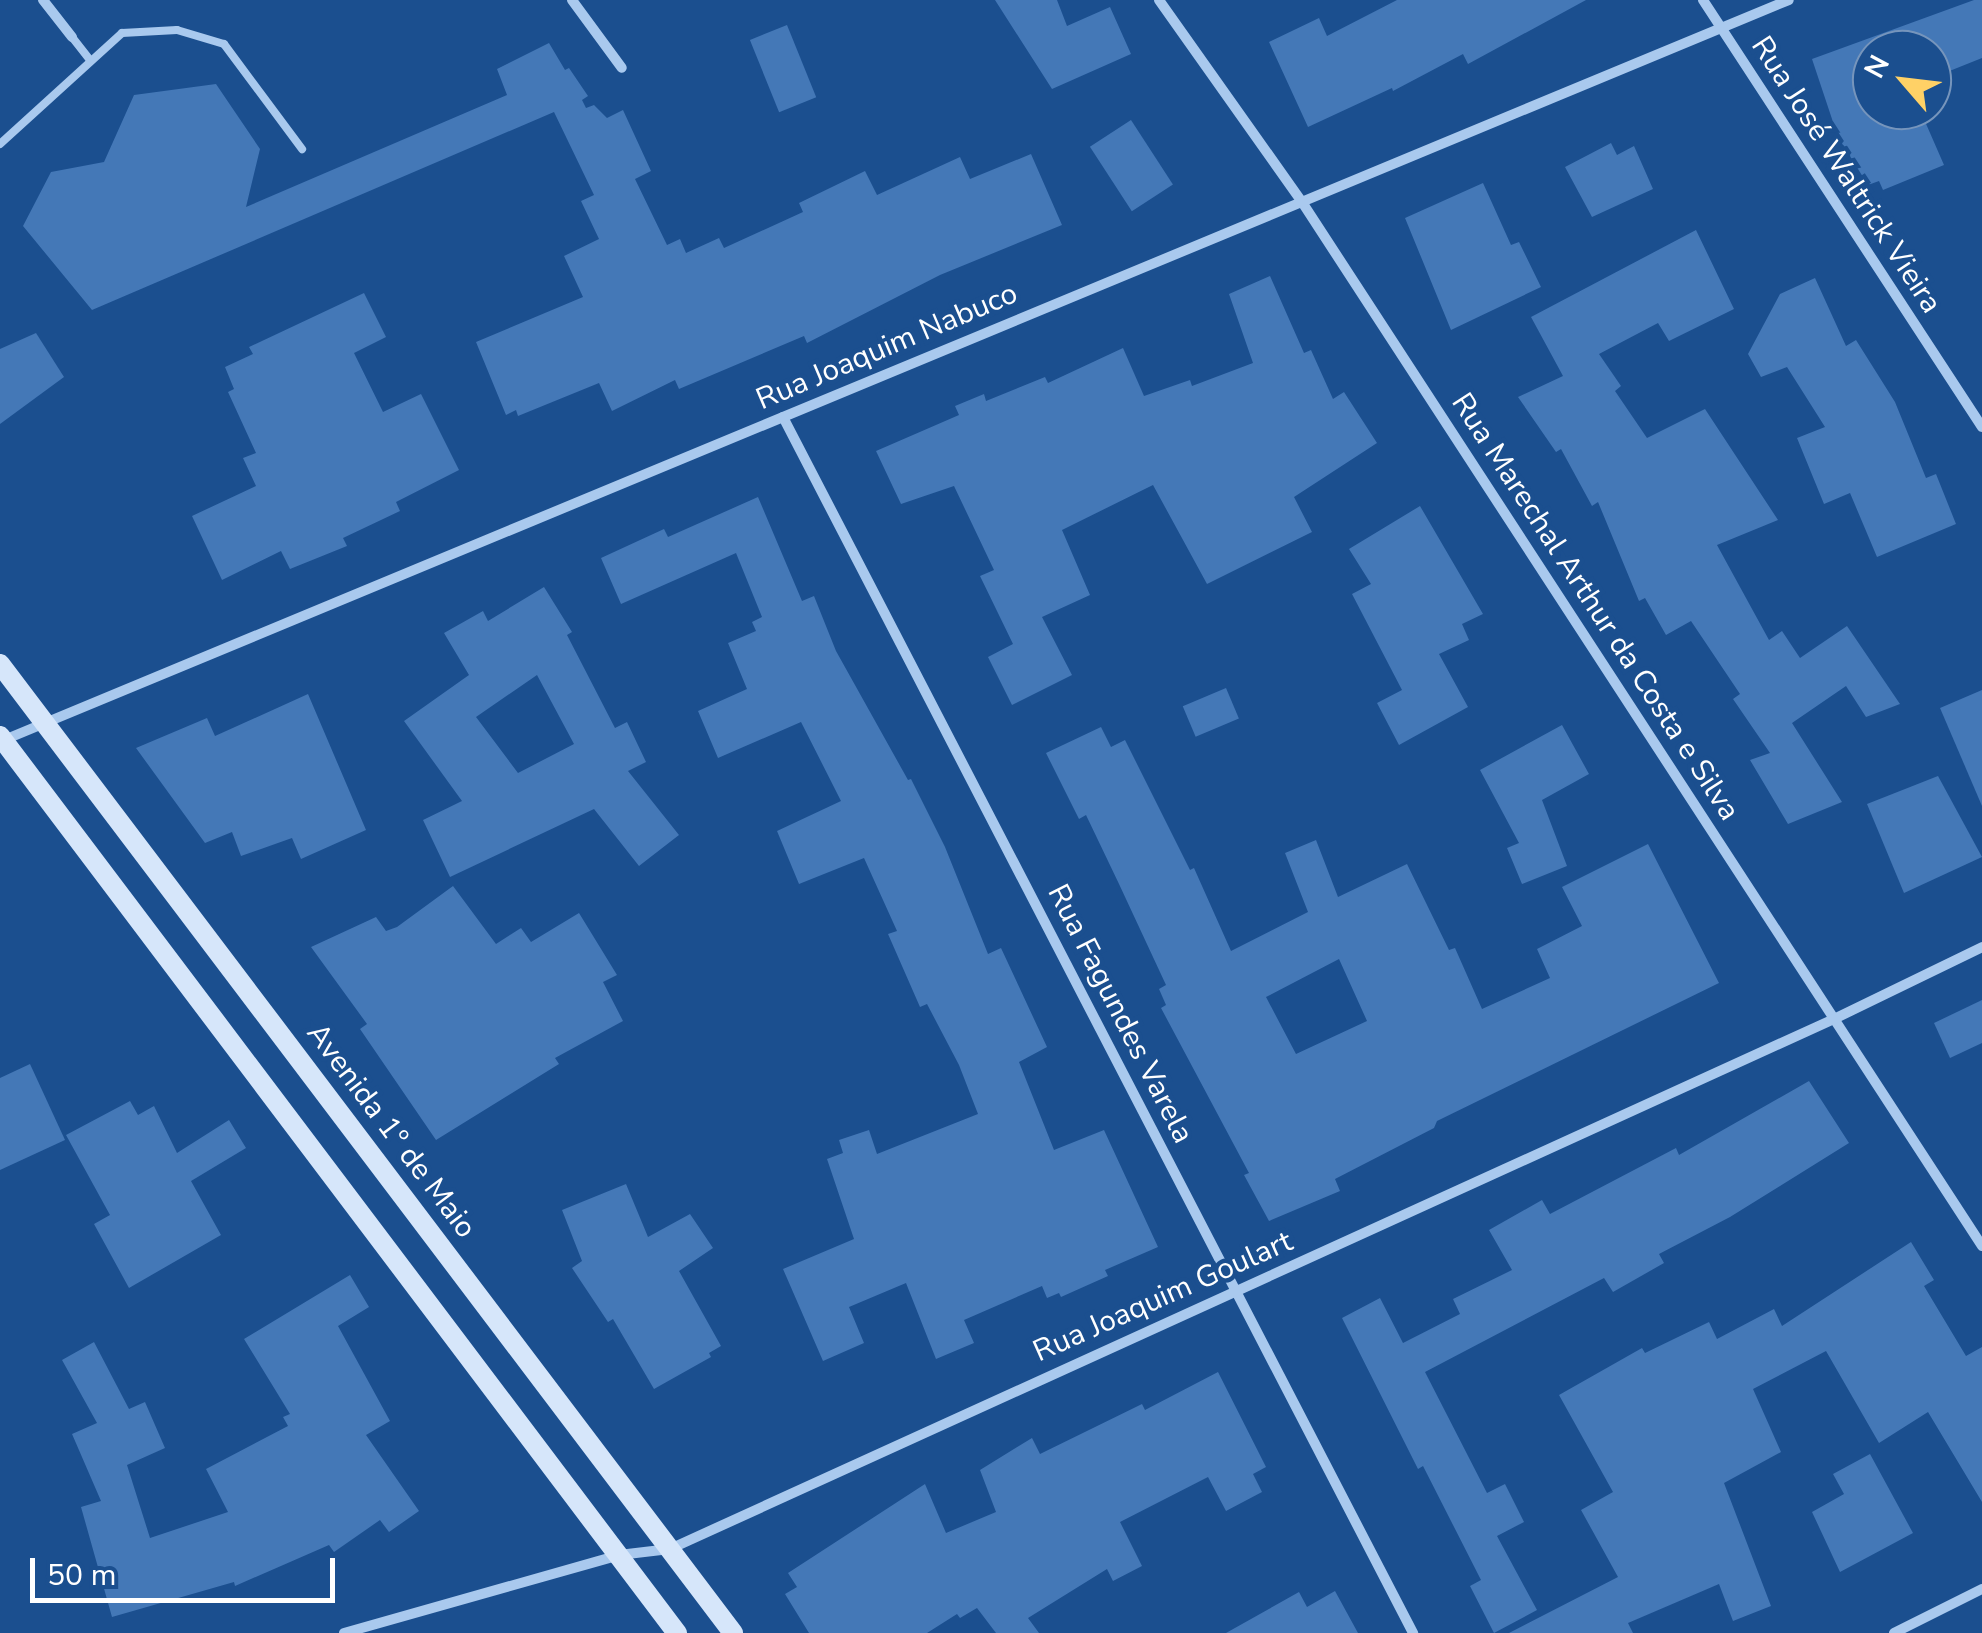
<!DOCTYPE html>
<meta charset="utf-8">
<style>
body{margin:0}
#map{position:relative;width:1982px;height:1633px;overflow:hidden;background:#1b4f8f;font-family:"Nunito Sans",sans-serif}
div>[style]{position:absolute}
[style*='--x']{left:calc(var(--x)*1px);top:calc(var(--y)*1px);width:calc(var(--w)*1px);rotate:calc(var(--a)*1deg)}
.building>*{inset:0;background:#4478b7;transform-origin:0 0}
.service>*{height:8px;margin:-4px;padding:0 4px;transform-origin:4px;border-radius:4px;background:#a9c9ee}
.minor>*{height:10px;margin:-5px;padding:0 5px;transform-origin:5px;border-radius:5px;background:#a9c9ee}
.secondary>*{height:20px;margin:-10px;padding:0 10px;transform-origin:10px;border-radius:10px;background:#d6e6fa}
span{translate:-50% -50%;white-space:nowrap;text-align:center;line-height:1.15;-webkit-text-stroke:9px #1b4f8f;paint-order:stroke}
.street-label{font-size:30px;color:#fff}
.north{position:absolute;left:1852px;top:30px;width:100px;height:100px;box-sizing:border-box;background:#1b4f8f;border:2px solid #7695bc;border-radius:50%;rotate:298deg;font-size:28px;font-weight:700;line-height:40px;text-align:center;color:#fff}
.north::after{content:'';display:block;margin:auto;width:35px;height:45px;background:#ffd166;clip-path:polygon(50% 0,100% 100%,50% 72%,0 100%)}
.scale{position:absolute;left:30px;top:1558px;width:305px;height:45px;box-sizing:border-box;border:5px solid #fff;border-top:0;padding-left:12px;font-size:30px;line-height:35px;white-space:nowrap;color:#fff;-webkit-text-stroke:8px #1b4f8f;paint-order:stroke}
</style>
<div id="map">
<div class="building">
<i style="clip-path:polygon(995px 0,1057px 0,1067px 26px,1110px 7px,1131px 54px,1052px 89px)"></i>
<i style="clip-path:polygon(1397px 0,1586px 0,1468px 64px,1463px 54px,1393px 91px,1392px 88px,1308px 127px,1269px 42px,1319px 18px,1327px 36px)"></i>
<i style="clip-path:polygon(1974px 0,1982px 0,1982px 58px,1932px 78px,1932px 50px,1872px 50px,1872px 110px,1920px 110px,1944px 165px,1883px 190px,1879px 181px,1868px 185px,1838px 137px,1812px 59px)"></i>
<i style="left:787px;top:25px;width:78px;height:40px;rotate:68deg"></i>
<i style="clip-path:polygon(549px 43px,565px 70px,569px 68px,588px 96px,582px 100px,586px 108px,594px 105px,607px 118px,623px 110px,651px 171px,635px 179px,667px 245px,680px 239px,686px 253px,719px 238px,724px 248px,803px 212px,799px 203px,865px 171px,877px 195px,960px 157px,970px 179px,1031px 154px,1062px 225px,940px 275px,807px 343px,804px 336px,679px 389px,675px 380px,612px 411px,599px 383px,518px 416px,516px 410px,506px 415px,476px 342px,583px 297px,564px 256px,599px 239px,581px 201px,594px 195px,554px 112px,92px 310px,23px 226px,51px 172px,104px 162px,134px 95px,216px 84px,260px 149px,246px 207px,507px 95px,497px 69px)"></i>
<i style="left:1131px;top:120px;width:77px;height:49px;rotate:57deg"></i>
<i style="clip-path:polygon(1611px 143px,1617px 155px,1634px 146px,1653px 189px,1592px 217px,1565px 167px)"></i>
<i style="clip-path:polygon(1483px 183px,1511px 245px,1519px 242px,1541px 287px,1451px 330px,1405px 218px)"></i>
<i style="clip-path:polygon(1696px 230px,1734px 309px,1669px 341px,1658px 323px,1599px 354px,1621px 386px,1615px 391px,1647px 438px,1705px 409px,1778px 520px,1717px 545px,1769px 640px,1782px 631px,1800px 658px,1847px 626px,1900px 704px,1866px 717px,1846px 686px,1792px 723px,1842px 802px,1788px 824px,1750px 760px,1770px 753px,1733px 699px,1740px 694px,1691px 621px,1666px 635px,1645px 598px,1639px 601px,1598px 502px,1592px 506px,1561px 449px,1556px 452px,1518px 397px,1563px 376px,1531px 317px)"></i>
<i style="clip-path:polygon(1270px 276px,1304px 353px,1311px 350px,1333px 399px,1344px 392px,1377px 443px,1294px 497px,1312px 532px,1207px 584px,1153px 485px,1062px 530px,1090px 595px,1042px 617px,1072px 675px,1012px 705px,988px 657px,1013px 644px,980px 576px,994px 570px,954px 486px,901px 504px,876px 451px,959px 415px,955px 406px,984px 394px,986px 401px,1045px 377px,1048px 383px,1123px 348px,1144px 396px,1190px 380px,1192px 386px,1253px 363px,1229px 294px)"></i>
<i style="clip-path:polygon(1815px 278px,1846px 346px,1856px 340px,1895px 402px,1926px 478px,1936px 474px,1956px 524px,1877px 557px,1850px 493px,1824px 504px,1797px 438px,1825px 427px,1787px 367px,1761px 377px,1748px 354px,1780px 294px)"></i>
<i style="clip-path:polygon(364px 293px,386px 337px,354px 353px,383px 412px,421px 394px,459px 470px,396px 502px,400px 511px,343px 538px,347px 546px,290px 569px,281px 551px,222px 580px,192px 516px,256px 486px,243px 458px,256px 453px,228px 392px,234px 389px,225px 367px,253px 354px,249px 347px)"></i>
<i style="clip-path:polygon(36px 333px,64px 377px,0 424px,0 349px)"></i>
<i style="clip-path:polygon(758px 497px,802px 601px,814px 596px,836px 651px,908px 780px,911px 779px,945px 847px,988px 954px,1001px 948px,1047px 1047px,1019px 1062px,1054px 1150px,1104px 1130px,1158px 1247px,1105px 1270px,1108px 1276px,1061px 1297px,1059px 1293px,1047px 1298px,1042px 1286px,964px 1320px,974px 1343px,936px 1359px,906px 1283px,849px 1307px,864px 1343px,823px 1361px,783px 1269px,854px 1239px,827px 1159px,843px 1153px,839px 1140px,869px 1130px,877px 1154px,978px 1114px,959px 1065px,927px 1004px,920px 1007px,888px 934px,897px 931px,864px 858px,799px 884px,777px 831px,841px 801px,801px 722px,718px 758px,698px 711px,747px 689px,728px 643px,756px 631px,752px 622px,762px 617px,736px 553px,621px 604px,601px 558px,664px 529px,668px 537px)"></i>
<i style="clip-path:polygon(1420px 506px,1483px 614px,1462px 624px,1469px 640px,1439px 654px,1468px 707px,1399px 745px,1377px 703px,1402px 690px,1352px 594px,1371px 584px,1349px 549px)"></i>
<i style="clip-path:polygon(evenodd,544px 587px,572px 632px,567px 635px,615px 728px,627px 722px,646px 762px,628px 771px,679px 835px,639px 866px,594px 809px,450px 877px,423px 820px,462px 801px,404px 721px,469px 675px,444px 633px,483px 611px,488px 621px,544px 587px,537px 675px,574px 744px,518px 773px,476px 717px,537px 675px)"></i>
<i style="left:1226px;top:688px;width:33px;height:47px;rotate:67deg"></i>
<i style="clip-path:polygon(1982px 690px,1982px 806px,1940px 708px)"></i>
<i style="clip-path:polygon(308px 694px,366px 830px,301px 859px,292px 838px,241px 856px,232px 832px,205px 843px,136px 748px,207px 718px,215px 736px)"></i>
<i style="clip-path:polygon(1562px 725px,1589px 774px,1542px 800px,1567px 866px,1522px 884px,1507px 848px,1519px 843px,1480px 770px)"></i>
<i style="clip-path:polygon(evenodd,1101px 727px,1111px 747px,1125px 740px,1190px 870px,1194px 868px,1231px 951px,1308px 912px,1285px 853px,1316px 840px,1338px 897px,1407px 864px,1449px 950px,1455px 948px,1482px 1009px,1550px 978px,1537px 949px,1582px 926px,1562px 887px,1648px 844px,1719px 983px,1437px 1121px,1434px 1128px,1335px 1179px,1340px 1191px,1269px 1221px,1244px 1175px,1249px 1173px,1161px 1008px,1166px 1005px,1159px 989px,1166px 985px,1119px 884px,1086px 815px,1079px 819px,1046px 753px,1101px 727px,1339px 959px,1367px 1021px,1296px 1054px,1266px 997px,1339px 959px)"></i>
<i style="clip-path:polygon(1938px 776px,1982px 857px,1904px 893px,1867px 804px)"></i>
<i style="clip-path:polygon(453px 886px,496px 944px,521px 928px,531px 942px,579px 913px,617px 975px,603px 982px,623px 1021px,555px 1058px,559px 1064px,436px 1140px,360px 1029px,367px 1024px,311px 947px,376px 917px,386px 931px,397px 927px)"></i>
<i style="clip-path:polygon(1982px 1000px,1982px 1043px,1950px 1058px,1934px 1023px)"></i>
<i style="clip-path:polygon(30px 1064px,65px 1140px,0 1170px,0 1078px)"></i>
<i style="clip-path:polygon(1809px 1081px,1849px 1143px,1730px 1217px,1659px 1254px,1664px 1263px,1613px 1292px,1604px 1278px,1425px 1372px,1487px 1493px,1505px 1484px,1524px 1522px,1497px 1536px,1537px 1610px,1494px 1633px,1470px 1586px,1481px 1580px,1423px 1466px,1418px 1469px,1342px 1318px,1380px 1298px,1403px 1343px,1460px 1314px,1453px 1299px,1512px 1270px,1489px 1230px,1542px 1200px,1550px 1214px,1676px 1148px,1679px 1155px)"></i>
<i style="clip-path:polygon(130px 1101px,138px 1115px,154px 1106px,177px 1153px,229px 1120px,246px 1148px,191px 1181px,221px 1235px,129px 1288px,94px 1224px,110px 1215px,66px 1135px)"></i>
<i style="clip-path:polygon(626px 1184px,648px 1237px,690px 1214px,713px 1248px,679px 1271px,721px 1346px,709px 1353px,711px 1357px,654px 1389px,613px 1319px,608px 1322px,572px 1268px,582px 1261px,562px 1210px)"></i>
<i style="clip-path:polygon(1911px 1242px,1934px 1280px,1924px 1286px,1966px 1356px,1982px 1347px,1982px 1502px,1928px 1412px,1879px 1443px,1826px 1351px,1753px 1389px,1781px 1452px,1724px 1483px,1771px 1606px,1733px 1621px,1719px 1584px,1628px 1623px,1633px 1633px,1509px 1633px,1618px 1577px,1581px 1510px,1613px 1492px,1559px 1395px,1642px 1348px,1645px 1353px,1709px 1322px,1717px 1339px,1774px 1309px,1782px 1326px)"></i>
<i style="clip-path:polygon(350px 1275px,369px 1307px,338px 1326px,390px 1421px,366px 1435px,419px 1511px,389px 1532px,380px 1520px,334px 1552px,329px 1545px,235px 1586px,234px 1582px,112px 1617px,81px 1507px,101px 1501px,72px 1434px,97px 1423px,62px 1360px,94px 1342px,129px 1409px,145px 1402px,165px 1448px,127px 1465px,150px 1538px,228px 1512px,206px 1469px,288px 1426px,283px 1417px,290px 1414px,244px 1339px)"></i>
<i style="clip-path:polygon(1218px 1372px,1266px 1467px,1253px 1474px,1262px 1492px,1226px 1511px,1208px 1477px,1120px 1522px,1142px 1566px,1113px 1581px,1107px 1569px,1028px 1618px,1039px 1633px,996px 1633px,977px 1608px,960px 1618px,957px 1614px,927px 1633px,809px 1633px,785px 1594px,797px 1587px,788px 1573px,925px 1484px,946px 1533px,996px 1512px,980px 1470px,1032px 1438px,1040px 1454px,1142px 1404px,1145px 1410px)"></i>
<i style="clip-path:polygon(1870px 1454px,1913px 1533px,1840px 1572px,1812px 1512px,1844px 1494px,1833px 1474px)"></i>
<i style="clip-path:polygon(1335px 1591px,1358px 1633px,1226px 1633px,1299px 1592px,1307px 1607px)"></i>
</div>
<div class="service">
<i style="--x:72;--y:37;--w:28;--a:52"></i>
<i style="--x:0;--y:144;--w:165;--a:-42.3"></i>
<i style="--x:122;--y:33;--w:55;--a:-3.1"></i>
<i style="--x:177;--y:30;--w:49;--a:16.6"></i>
<i style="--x:224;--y:44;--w:131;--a:53.4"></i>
</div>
<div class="minor">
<i style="--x:43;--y:0;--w:47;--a:51.9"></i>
<i style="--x:572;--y:0;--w:84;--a:53.7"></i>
<i style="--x:1159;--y:0;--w:247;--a:54.7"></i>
<i style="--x:1302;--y:202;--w:1246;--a:56.92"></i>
<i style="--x:1703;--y:0;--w:510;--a:56.84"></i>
<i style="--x:783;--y:417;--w:1370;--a:62.61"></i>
<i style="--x:4;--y:740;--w:1932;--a:-22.52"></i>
<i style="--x:344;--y:1633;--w:286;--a:-15.8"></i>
<i style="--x:619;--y:1555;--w:51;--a:-6.7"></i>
<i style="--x:670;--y:1549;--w:1279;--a:-24.48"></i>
<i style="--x:1834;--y:1019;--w:165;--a:-25.9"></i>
<i style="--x:1894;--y:1633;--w:98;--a:-26.6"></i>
</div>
<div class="secondary">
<i style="--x:0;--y:664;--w:1215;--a:52.89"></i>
<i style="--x:0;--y:736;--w:1124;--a:52.96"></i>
</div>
<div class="street-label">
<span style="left:1846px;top:175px;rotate:57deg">Rua José Waltrick Vieira</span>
<span style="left:887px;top:347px;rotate:-23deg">Rua Joaquim Nabuco</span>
<span style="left:1595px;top:607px;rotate:57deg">Rua Marechal Arthur da Costa e Silva</span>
<span style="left:1120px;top:1014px;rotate:63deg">Rua Fagundes Varela</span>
<span style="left:391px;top:1131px;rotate:53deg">Avenida 1º de Maio</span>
<span style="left:1163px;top:1297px;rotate:-24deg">Rua Joaquim Goulart</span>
</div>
<div class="north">N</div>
<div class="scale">50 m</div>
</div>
